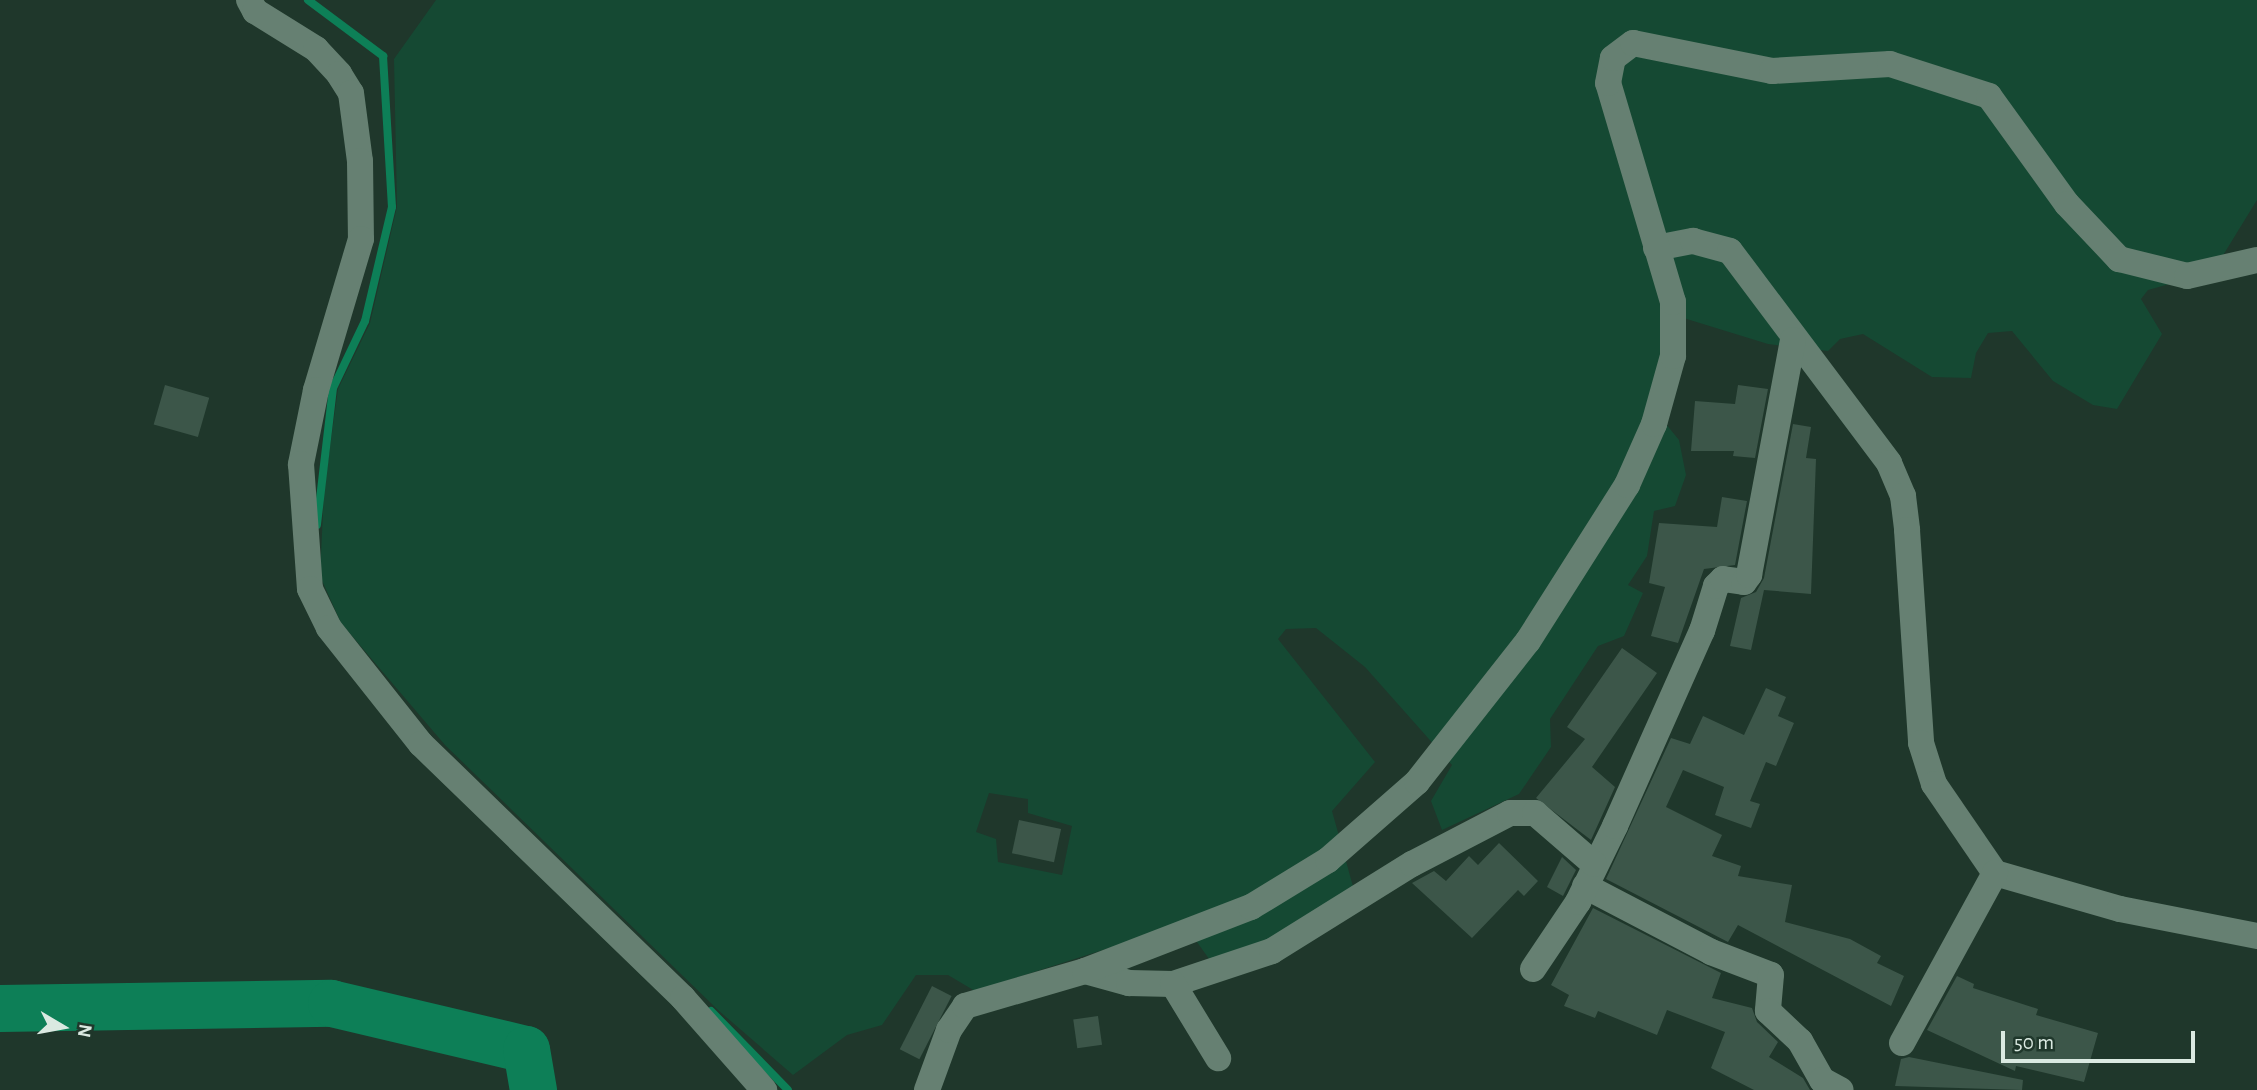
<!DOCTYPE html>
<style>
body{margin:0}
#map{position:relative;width:2257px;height:1090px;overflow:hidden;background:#1f372b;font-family:"Alegreya Sans",sans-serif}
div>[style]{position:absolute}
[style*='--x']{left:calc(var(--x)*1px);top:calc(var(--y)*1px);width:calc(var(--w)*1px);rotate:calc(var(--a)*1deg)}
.green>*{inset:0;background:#154933}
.stream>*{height:8px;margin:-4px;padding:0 4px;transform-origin:4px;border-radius:4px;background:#0d7f57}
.river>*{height:47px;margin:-23.5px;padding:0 23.5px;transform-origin:23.5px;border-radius:23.5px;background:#0d7f57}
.building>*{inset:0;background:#3c5649;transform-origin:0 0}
.minor>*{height:26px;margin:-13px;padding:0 13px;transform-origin:13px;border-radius:13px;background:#668072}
span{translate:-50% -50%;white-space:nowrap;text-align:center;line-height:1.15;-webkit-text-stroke:5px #1f372b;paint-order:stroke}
.north{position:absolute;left:28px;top:992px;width:70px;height:70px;-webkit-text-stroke:5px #1f372b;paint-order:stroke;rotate:100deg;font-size:19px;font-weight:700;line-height:28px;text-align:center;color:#dae9e1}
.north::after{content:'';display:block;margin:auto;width:24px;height:32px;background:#dae9e1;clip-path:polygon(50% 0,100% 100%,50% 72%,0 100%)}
.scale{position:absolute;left:2001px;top:1031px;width:194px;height:32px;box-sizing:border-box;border:4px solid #dae9e1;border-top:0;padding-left:9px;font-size:21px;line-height:24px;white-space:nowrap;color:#dae9e1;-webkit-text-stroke:5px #1f372b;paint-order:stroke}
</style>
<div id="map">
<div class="green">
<i style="clip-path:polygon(evenodd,436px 0,2257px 0,2257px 200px,2206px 283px,2173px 283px,2148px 290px,2141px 299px,2162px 334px,2117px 409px,2093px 405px,2053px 381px,2012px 331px,1988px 333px,1976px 353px,1971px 378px,1932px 377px,1863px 334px,1840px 339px,1828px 351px,1768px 344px,1664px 312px,1664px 351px,1652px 407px,1679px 440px,1686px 475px,1675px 506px,1654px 511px,1647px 556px,1628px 585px,1643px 593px,1624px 636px,1598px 646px,1550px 719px,1551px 747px,1519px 794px,1442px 830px,1431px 801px,1452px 765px,1365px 667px,1316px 628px,1286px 629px,1278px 639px,1375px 762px,1332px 811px,1354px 890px,1267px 946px,1212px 963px,1184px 924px,975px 991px,948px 975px,916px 975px,882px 1025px,847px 1035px,793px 1075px,718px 1010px,445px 745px,341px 623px,320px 576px,324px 491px,338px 389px,370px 323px,397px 207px,394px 59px,436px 0,989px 793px,1028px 799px,1028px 813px,1072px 826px,1062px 875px,998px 862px,996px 839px,976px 832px,989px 793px)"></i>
</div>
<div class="stream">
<i style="--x:308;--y:0;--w:94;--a:36.7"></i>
<i style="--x:383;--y:56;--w:151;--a:86.6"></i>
<i style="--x:392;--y:207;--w:117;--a:103.3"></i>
<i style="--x:365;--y:321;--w:74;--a:115.5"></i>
<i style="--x:333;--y:388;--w:138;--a:96.7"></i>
<i style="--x:711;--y:1011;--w:110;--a:45.7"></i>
</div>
<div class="river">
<i style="--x:0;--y:1008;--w:331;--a:-0.9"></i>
<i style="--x:331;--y:1003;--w:200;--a:13.3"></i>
<i style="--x:526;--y:1049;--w:42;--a:80.3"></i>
</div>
<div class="building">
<i style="left:165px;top:385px;width:46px;height:41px;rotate:16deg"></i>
<i style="clip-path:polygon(1738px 385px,1768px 389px,1755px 458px,1733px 456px,1734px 451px,1691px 451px,1695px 401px,1735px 404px)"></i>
<i style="clip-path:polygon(1793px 424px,1811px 427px,1806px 458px,1816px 459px,1811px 594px,1764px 590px,1751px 650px,1730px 646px,1741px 598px,1756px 592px,1764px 578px)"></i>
<i style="clip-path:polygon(1722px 497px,1747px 501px,1735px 565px,1704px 569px,1678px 643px,1651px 636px,1665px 587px,1649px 583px,1659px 523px,1717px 527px)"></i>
<i style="clip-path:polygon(1622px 648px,1657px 673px,1592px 767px,1615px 787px,1591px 840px,1536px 798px,1585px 739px,1567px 727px)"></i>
<i style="clip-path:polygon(1766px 688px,1786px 697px,1778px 716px,1794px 723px,1776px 766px,1766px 762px,1750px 801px,1760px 804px,1751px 828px,1715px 815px,1724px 787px,1683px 770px,1666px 807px,1722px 835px,1712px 856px,1741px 866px,1738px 876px,1792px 885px,1785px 922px,1850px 939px,1881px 956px,1877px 963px,1904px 976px,1891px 1006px,1738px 925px,1728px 942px,1606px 879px,1671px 738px,1690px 744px,1703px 716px,1744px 735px)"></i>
<i style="left:1019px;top:820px;width:43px;height:34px;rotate:12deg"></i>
<i style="clip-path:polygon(1499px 843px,1538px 881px,1524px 896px,1518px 890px,1472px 938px,1412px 883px,1434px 871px,1446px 881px,1469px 856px,1478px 865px)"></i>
<i style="clip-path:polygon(1562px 857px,1576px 870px,1563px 896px,1547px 887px)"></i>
<i style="clip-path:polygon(1593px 908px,1721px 973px,1712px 998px,1752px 1008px,1757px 1022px,1778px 1042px,1769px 1057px,1803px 1078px,1810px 1090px,1754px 1090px,1711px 1068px,1725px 1032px,1667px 1010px,1657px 1035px,1598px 1011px,1595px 1018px,1564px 1006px,1569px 995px,1551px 985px)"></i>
<i style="clip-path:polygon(1957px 976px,1974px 984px,1973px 988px,2038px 1009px,2036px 1015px,2098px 1033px,2084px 1082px,2016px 1066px,2015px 1071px,1927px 1030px)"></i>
<i style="left:932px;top:986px;width:22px;height:71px;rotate:27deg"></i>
<i style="left:1098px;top:1016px;width:29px;height:25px;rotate:82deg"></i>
<i style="clip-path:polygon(1909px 1057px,2023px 1080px,2022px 1090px,1895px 1086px,1901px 1059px)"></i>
</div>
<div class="minor">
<i style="--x:249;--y:0;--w:13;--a:61"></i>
<i style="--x:255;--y:11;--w:72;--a:31.9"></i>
<i style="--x:316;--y:49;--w:34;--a:47"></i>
<i style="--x:339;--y:74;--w:22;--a:58"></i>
<i style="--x:351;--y:93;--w:69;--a:82.5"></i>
<i style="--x:360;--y:161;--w:78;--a:89.3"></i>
<i style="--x:361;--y:239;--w:158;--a:106.6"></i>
<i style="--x:316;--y:390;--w:76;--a:101.5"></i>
<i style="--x:301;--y:464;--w:125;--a:85.9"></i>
<i style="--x:310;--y:589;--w:43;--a:64"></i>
<i style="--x:329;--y:628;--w:148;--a:51.6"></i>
<i style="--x:421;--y:744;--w:365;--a:44.1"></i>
<i style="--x:683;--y:998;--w:123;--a:48.6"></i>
<i style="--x:1656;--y:248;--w:38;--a:-11"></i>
<i style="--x:1693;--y:241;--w:38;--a:15"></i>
<i style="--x:1730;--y:251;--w:265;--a:53.1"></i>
<i style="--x:1889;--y:463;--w:36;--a:67"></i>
<i style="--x:1903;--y:496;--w:34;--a:83"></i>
<i style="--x:1907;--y:530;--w:213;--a:86.2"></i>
<i style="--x:1921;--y:743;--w:43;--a:72.4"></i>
<i style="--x:1934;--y:784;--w:108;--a:55.6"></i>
<i style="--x:1995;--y:873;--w:130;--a:16.1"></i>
<i style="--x:2120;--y:909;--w:140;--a:11.1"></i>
<i style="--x:1585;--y:886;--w:142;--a:27.6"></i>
<i style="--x:1711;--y:952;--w:64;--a:21"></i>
<i style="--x:1771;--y:975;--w:36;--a:95"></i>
<i style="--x:1768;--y:1011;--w:44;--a:43.2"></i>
<i style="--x:1800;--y:1041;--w:45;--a:60.6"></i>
<i style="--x:1822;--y:1080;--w:21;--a:28"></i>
<i style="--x:1533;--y:969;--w:81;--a:-56.1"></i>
<i style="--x:1578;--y:902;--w:85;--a:-64"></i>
<i style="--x:1615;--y:826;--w:214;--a:-66"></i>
<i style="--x:1702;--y:631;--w:47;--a:-72.7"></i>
<i style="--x:1716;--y:586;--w:10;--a:-45"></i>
<i style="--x:1723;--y:579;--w:21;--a:8"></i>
<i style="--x:1744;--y:582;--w:9;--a:-54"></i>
<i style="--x:1749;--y:575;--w:239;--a:-79.4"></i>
<i style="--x:1085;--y:971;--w:46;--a:15.3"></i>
<i style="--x:1129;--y:983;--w:44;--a:1.3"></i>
<i style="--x:1173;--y:984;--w:104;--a:-18.4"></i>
<i style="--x:1272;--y:951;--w:165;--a:-31.9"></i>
<i style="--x:1412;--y:864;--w:110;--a:-27.5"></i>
<i style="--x:1510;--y:813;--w:25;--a:0"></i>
<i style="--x:1535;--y:813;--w:78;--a:40.8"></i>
<i style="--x:1173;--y:984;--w:87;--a:58.7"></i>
<i style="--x:1902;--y:1043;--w:194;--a:-61.3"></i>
<i style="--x:927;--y:1090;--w:64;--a:-69.9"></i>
<i style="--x:949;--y:1030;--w:29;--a:-56"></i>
<i style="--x:965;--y:1006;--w:125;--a:-16.3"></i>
<i style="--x:1085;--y:971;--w:178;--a:-21.1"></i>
<i style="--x:1251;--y:907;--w:90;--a:-31.4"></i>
<i style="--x:1328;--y:860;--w:118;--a:-41.2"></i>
<i style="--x:1417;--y:782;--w:179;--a:-51.8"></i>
<i style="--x:1528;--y:641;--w:185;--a:-57.6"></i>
<i style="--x:1627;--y:485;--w:67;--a:-66.1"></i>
<i style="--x:1654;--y:424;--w:71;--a:-74.4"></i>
<i style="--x:1673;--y:356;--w:54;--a:-90"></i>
<i style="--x:1673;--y:302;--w:228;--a:-106.5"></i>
<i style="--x:1608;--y:83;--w:25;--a:-79"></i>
<i style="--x:1613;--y:58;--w:25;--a:-37"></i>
<i style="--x:1633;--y:43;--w:142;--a:11.4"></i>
<i style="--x:1772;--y:71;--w:118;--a:-3.4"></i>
<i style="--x:1890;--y:64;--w:104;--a:17.9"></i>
<i style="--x:1989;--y:96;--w:133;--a:54.2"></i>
<i style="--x:2067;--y:204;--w:76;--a:46.6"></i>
<i style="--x:2119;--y:259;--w:70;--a:14"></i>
<i style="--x:2187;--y:276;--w:72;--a:-12.9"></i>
</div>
<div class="north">N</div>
<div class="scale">50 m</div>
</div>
